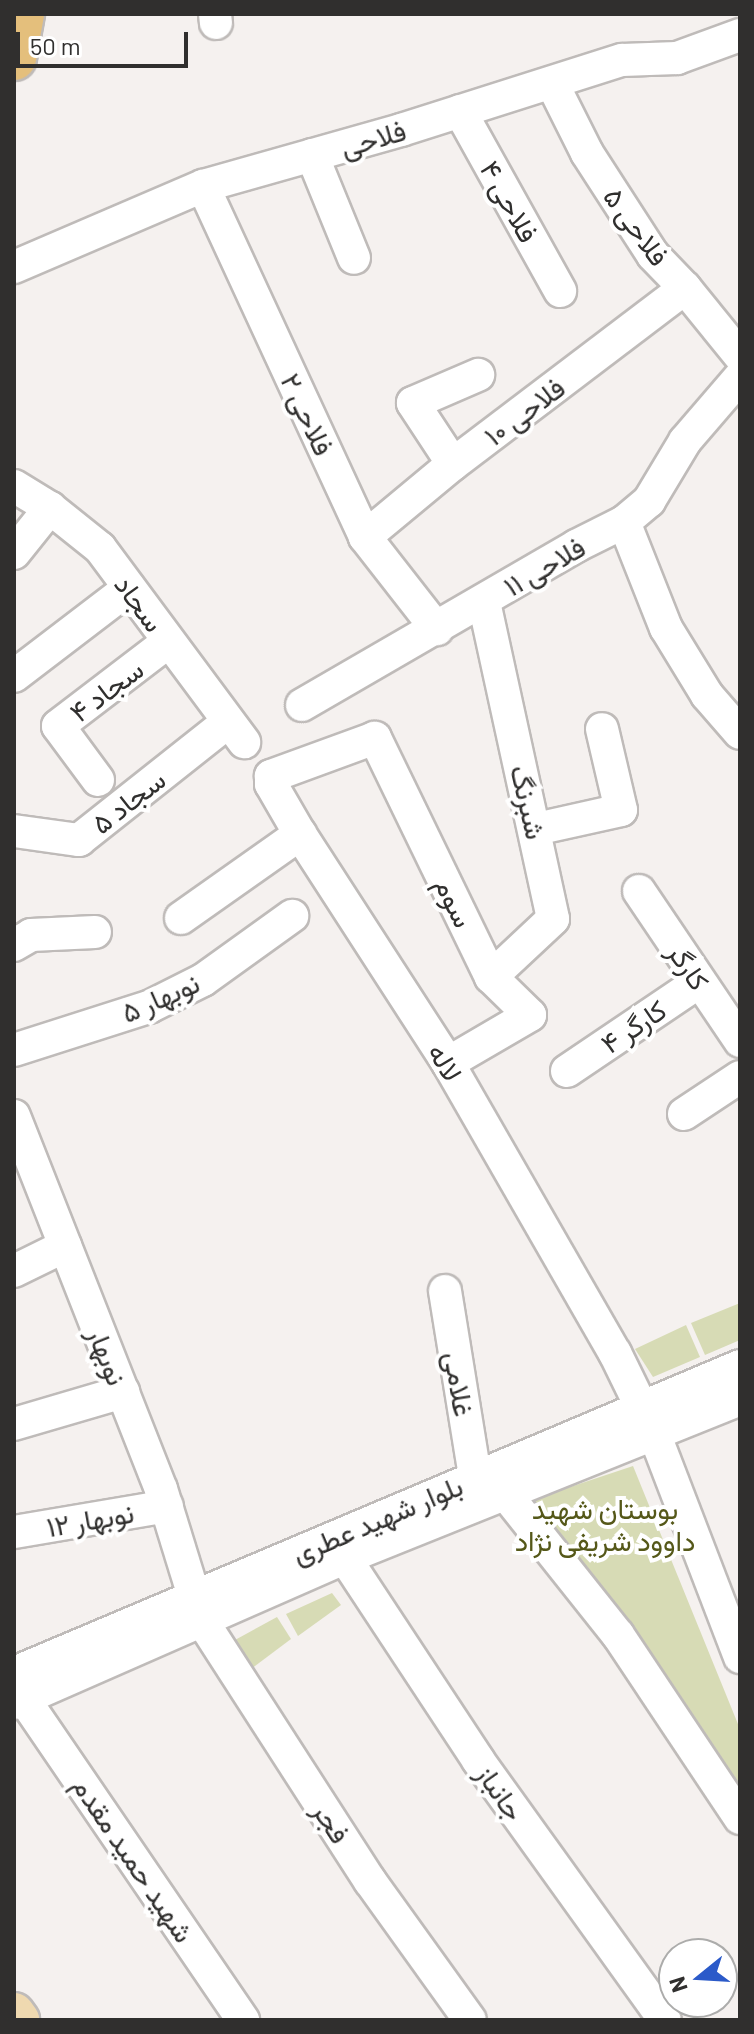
<!DOCTYPE html>
<meta charset="utf-8">
<style>
body{margin:0}
#map{position:relative;width:754px;height:2034px;overflow:hidden;background:#f5f1ef;font-family:Barlow,Vazirmatn,sans-serif}
div>[style]{position:absolute}
[style*='--x']{left:calc(var(--x)*1px);top:calc(var(--y)*1px);width:calc(var(--w)*1px);rotate:calc(var(--a)*1deg)}
.green>*{inset:0;background:#d7dbb5}
.roads{filter:drop-shadow(2px 0 #bfbbb9) drop-shadow(-2px 0 #bfbbb9) drop-shadow(0 2px #bfbbb9) drop-shadow(0 -2px #bfbbb9)}
.minor>*{height:32px;margin:-16px;padding:0 16px;transform-origin:16px;border-radius:16px;background:#fff}
.major>*{height:40px;margin:-20px;padding:0 20px;transform-origin:20px;border-radius:20px;background:#efd9b0}
.highway>*{height:44px;margin:-22px;padding:0 22px;transform-origin:22px;border-radius:22px;background:#e4bf7c}
span{translate:-50% -50%;white-space:nowrap;text-align:center;line-height:1.15;-webkit-text-stroke:8px #fff;paint-order:stroke}
.street-label{font-size:28px;color:#302f2e}
.park-label{font-size:28px;color:#555819}
.frame{position:absolute;inset:0;border:16px solid #302f2e;pointer-events:none}
.north{position:absolute;left:658px;top:1938px;width:80px;height:80px;box-sizing:border-box;background:#fff;border:2px solid #acacab;border-radius:50%;rotate:252deg;font-size:22px;font-weight:700;line-height:32px;text-align:center;color:#302f2e}
.north::after{content:'';display:block;margin:auto;width:28px;height:36px;background:#2b5ac9;clip-path:polygon(50% 0,100% 100%,50% 72%,0 100%)}
.scale{position:absolute;left:16px;top:32px;width:172px;height:36px;box-sizing:border-box;border:4px solid #302f2e;border-top:0;padding-left:10px;font-size:24px;line-height:28px;white-space:nowrap;color:#302f2e;-webkit-text-stroke:6px #fff;paint-order:stroke}
</style>
<div id="map">
<div class="green">
<i style="clip-path:polygon(740px 1303px,740px 1340px,705px 1355px,691px 1323px)"></i>
<i style="clip-path:polygon(686px 1325px,700px 1357px,653px 1377px,635px 1349px)"></i>
<i style="clip-path:polygon(633px 1466px,740px 1729px,740px 1786px,528px 1501px)"></i>
<i style="clip-path:polygon(332px 1593px,341px 1605px,298px 1636px,286px 1614px)"></i>
<i style="clip-path:polygon(277px 1617px,291px 1639px,243px 1675px,224px 1646px)"></i>
</div>
<div class="roads">
<div class="minor">
<i style="--x:215;--y:14;--w:9;--a:84"></i>
<i style="--x:552;--y:83;--w:78;--a:63.4"></i>
<i style="--x:587;--y:153;--w:121;--a:57.1"></i>
<i style="--x:653;--y:255;--w:46;--a:45.9"></i>
<i style="--x:685;--y:288;--w:87;--a:51"></i>
<i style="--x:460;--y:111;--w:206;--a:60.9"></i>
<i style="--x:312;--y:155;--w:111;--a:67.8"></i>
<i style="--x:203;--y:186;--w:387;--a:65.2"></i>
<i style="--x:365;--y:537;--w:117;--a:52"></i>
<i style="--x:14;--y:267;--w:206;--a:-23.2"></i>
<i style="--x:203;--y:186;--w:206;--a:-15.8"></i>
<i style="--x:401;--y:130;--w:232;--a:-17.6"></i>
<i style="--x:622;--y:60;--w:55;--a:-2.1"></i>
<i style="--x:677;--y:58;--w:67;--a:-20.1"></i>
<i style="--x:453;--y:464;--w:73;--a:-123.3"></i>
<i style="--x:413;--y:403;--w:71;--a:-23.3"></i>
<i style="--x:14;--y:486;--w:42;--a:31.4"></i>
<i style="--x:50;--y:508;--w:64;--a:38.7"></i>
<i style="--x:100;--y:548;--w:242;--a:53.4"></i>
<i style="--x:624;--y:522;--w:114;--a:68.4"></i>
<i style="--x:666;--y:628;--w:79;--a:58.5"></i>
<i style="--x:707;--y:695;--w:50;--a:49"></i>
<i style="--x:365;--y:537;--w:114;--a:-39.7"></i>
<i style="--x:453;--y:464;--w:291;--a:-37.2"></i>
<i style="--x:14;--y:553;--w:58;--a:-51.3"></i>
<i style="--x:484;--y:602;--w:324;--a:77.7"></i>
<i style="--x:553;--y:919;--w:85;--a:136.9"></i>
<i style="--x:14;--y:676;--w:145;--a:-37.4"></i>
<i style="--x:302;--y:705;--w:317;--a:-30.1"></i>
<i style="--x:576;--y:546;--w:54;--a:-26.6"></i>
<i style="--x:624;--y:522;--w:33;--a:-40"></i>
<i style="--x:649;--y:501;--w:70;--a:-59"></i>
<i style="--x:685;--y:441;--w:84;--a:-49.3"></i>
<i style="--x:98;--y:780;--w:67;--a:-126.5"></i>
<i style="--x:58;--y:726;--w:138;--a:-37.4"></i>
<i style="--x:536;--y:829;--w:87;--a:-12.6"></i>
<i style="--x:621;--y:810;--w:83;--a:-103.2"></i>
<i style="--x:14;--y:831;--w:66;--a:7.9"></i>
<i style="--x:79;--y:840;--w:190;--a:-38.4"></i>
<i style="--x:639;--y:891;--w:181;--a:56"></i>
<i style="--x:181;--y:918;--w:146;--a:-35.2"></i>
<i style="--x:14;--y:945;--w:20;--a:-30"></i>
<i style="--x:31;--y:935;--w:64;--a:-2.7"></i>
<i style="--x:14;--y:1050;--w:142;--a:-17.7"></i>
<i style="--x:149;--y:1007;--w:60;--a:-26.6"></i>
<i style="--x:203;--y:980;--w:110;--a:-35.7"></i>
<i style="--x:448;--y:1063;--w:95;--a:-30.3"></i>
<i style="--x:530;--y:1015;--w:54;--a:-135.7"></i>
<i style="--x:491;--y:977;--w:266;--a:-115.9"></i>
<i style="--x:375;--y:738;--w:111;--a:159.9"></i>
<i style="--x:271;--y:776;--w:8;--a:90"></i>
<i style="--x:271;--y:784;--w:58;--a:59.9"></i>
<i style="--x:300;--y:834;--w:273;--a:57.1"></i>
<i style="--x:448;--y:1063;--w:335;--a:60.1"></i>
<i style="--x:615;--y:1353;--w:89;--a:64"></i>
<i style="--x:654;--y:1433;--w:240;--a:69"></i>
<i style="--x:567;--y:1071;--w:159;--a:-34"></i>
<i style="--x:684;--y:1114;--w:67;--a:-33.5"></i>
<i style="--x:14;--y:1116;--w:401;--a:68.5"></i>
<i style="--x:161;--y:1489;--w:136;--a:72.9"></i>
<i style="--x:201;--y:1619;--w:312;--a:57.2"></i>
<i style="--x:370;--y:1881;--w:171;--a:54.3"></i>
<i style="--x:14;--y:1271;--w:57;--a:-26.1"></i>
<i style="--x:445;--y:1291;--w:188;--a:80.8"></i>
<i style="--x:14;--y:1424;--w:114;--a:-16.4"></i>
<i style="--x:505;--y:1493;--w:181;--a:51.5"></i>
<i style="--x:618;--y:1635;--w:220;--a:56.3"></i>
<i style="--x:14;--y:1532;--w:155;--a:-9.6"></i>
<i style="--x:345;--y:1558;--w:242;--a:56.6"></i>
<i style="--x:478;--y:1760;--w:320;--a:54.3"></i>
<i style="--x:14;--y:1673;--w:788;--a:-22.92"></i>
<i style="--x:24;--y:1699;--w:389;--a:55.7"></i>
<i style="--x:14;--y:1703;--w:361;--a:-23.7"></i>
<i style="--x:345;--y:1558;--w:426;--a:-21.9"></i>
</div>
<div class="major">
<i style="--x:14;--y:2013;--w:9;--a:54"></i>
</div>
<div class="highway">
<i style="--x:14;--y:58;--w:45;--a:-79.7"></i>
</div>
</div>
<div class="street-label">
<span style="left:373px;top:138px;rotate:-16deg">فلاحی</span>
<span style="left:510px;top:201px;rotate:61deg">فلاحی ۴</span>
<span style="left:637px;top:226px;rotate:54deg">فلاحی ۵</span>
<span style="left:524px;top:411px;rotate:-37deg">فلاحی ۱۰</span>
<span style="left:308px;top:414px;rotate:65deg">فلاحی ۲</span>
<span style="left:544px;top:566px;rotate:-30deg">فلاحی ۱۱</span>
<span style="left:140px;top:603px;rotate:54deg">سجاد</span>
<span style="left:106px;top:690px;rotate:-37deg">سجاد ۴</span>
<span style="left:128px;top:801px;rotate:-38deg">سجاد ۵</span>
<span style="left:529px;top:802px;rotate:77deg">شبرنگ</span>
<span style="left:455px;top:902px;rotate:64deg">سوم</span>
<span style="left:689px;top:966px;rotate:56deg">کارگر</span>
<span style="left:160px;top:997px;rotate:-24deg">نوبهار ۵</span>
<span style="left:633px;top:1026px;rotate:-34deg">کارگر ۴</span>
<span style="left:446px;top:1062px;rotate:59deg">لاله</span>
<span style="left:108px;top:1356px;rotate:68deg">نوبهار</span>
<span style="left:460px;top:1384px;rotate:81deg">غلامی</span>
<span style="left:90px;top:1519px;rotate:-10deg">نوبهار ۱۲</span>
<span style="left:377px;top:1519px;rotate:-23deg">بلوار شهید عطری</span>
<span style="left:501px;top:1792px;rotate:55deg">جانباز</span>
<span style="left:332px;top:1822px;rotate:57deg">فجر</span>
<span style="left:134px;top:1859px;rotate:56deg">شهید حمید مقدم</span>
</div>
<div class="park-label">
<span style="left:605px;top:1524px">بوستان شهید<br>داوود شریفی نژاد</span>
</div>
<div class="frame"></div>
<div class="north">N</div>
<div class="scale">50 m</div>
</div>
